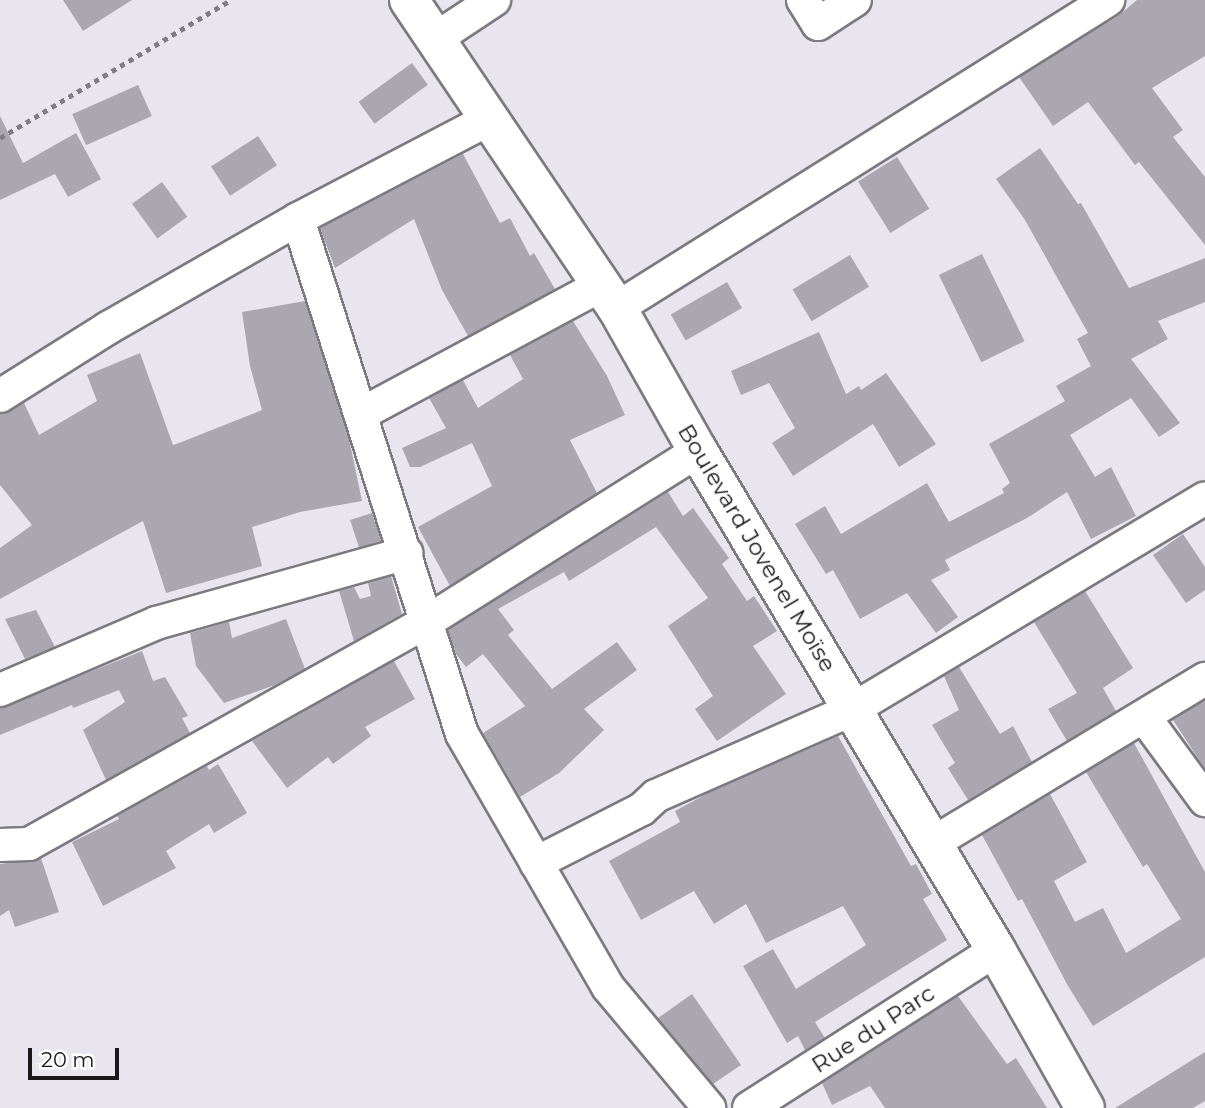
<!DOCTYPE html>
<meta charset="utf-8">
<style>
body{margin:0}
#map{position:relative;width:1205px;height:1108px;overflow:hidden;background:#e9e5ee;font-family:Montserrat,sans-serif}
div>[style]{position:absolute}
[style*='--x']{left:calc(var(--x)*1px);top:calc(var(--y)*1px);width:calc(var(--w)*1px);rotate:calc(var(--a)*1deg)}
.building>*{inset:0;background:#aba7b0;transform-origin:0 0}
.path>*{height:4.5px;margin-top:-2.25px;transform-origin:0;background:repeating-linear-gradient(90deg,#7f7d83 0 5px,transparent 0 10px)}
.roads{filter:drop-shadow(2px 0 #7d7981) drop-shadow(-2px 0 #7d7981) drop-shadow(0 2px #7d7981) drop-shadow(0 -2px #7d7981)}
.minor>*{height:32px;margin:-16px;padding:0 16px;transform-origin:16px;border-radius:16px;background:#fff}
.primary>*{height:38px;margin:-19px;padding:0 19px;transform-origin:19px;border-radius:19px;background:#fff}
span{translate:-50% -50%;white-space:nowrap;text-align:center;line-height:1.15;-webkit-text-stroke:5px #fff;paint-order:stroke}
.street-label{font-size:23px;color:#19181b}
.scale{position:absolute;left:28px;top:1048px;width:91px;height:32px;box-sizing:border-box;border:4px solid #19181b;border-top:0;padding-left:9px;font-size:21px;line-height:24px;white-space:nowrap;color:#19181b;-webkit-text-stroke:5px #fff;paint-order:stroke}
</style>
<div id="map">
<div class="building">
<i style="clip-path:polygon(63px 0,132px 0,83px 31px)"></i>
<i style="clip-path:polygon(1137px 0,1205px 0,1205px 56px,1152px 88px,1183px 130px,1173px 137px,1205px 177px,1205px 245px,1139px 162px,1135px 165px,1088px 102px,1053px 126px,1019px 77px,1118px 16px)"></i>
<i style="left:412px;top:63px;width:27px;height:66px;rotate:54deg"></i>
<i style="left:138px;top:85px;width:34px;height:72px;rotate:66deg"></i>
<i style="clip-path:polygon(0 116px,23px 163px,76px 133px,101px 179px,68px 197px,55px 174px,0 200px)"></i>
<i style="left:258px;top:136px;width:35px;height:56px;rotate:57deg"></i>
<i style="clip-path:polygon(1040px 148px,1078px 204px,1081px 203px,1129px 288px,1205px 258px,1205px 302px,1158px 321px,1168px 339px,1131px 359px,1180px 423px,1159px 437px,1131px 398px,1070px 435px,1095px 477px,1111px 467px,1136px 516px,1091px 539px,1067px 492px,1027px 518px,945px 560px,950px 570px,931px 580px,958px 617px,936px 633px,907px 593px,860px 619px,833px 570px,826px 574px,795px 524px,825px 506px,841px 534px,927px 483px,949px 522px,1004px 493px,1002px 489px,1010px 483px,989px 444px,1065px 401px,1056px 386px,1091px 366px,1077px 339px,1088px 333px,1025px 220px,996px 179px)"></i>
<i style="clip-path:polygon(463px 154px,500px 223px,510px 218px,530px 256px,534px 253px,555px 289px,468px 336px,442px 290px,414px 219px,335px 268px,320px 228px)"></i>
<i style="left:897px;top:157px;width:61px;height:46px;rotate:58deg"></i>
<i style="left:162px;top:182px;width:43px;height:37px;rotate:54deg"></i>
<i style="left:982px;top:254px;width:97px;height:48px;rotate:64deg"></i>
<i style="left:850px;top:255px;width:37px;height:67px;rotate:59deg"></i>
<i style="left:727px;top:282px;width:30px;height:65px;rotate:60deg"></i>
<i style="clip-path:polygon(305px 301px,349px 439px,362px 501px,300px 512px,252px 527px,262px 566px,166px 593px,143px 521px,0 599px,0 548px,32px 525px,0 485px,0 414px,24px 403px,39px 435px,97px 401px,87px 375px,140px 353px,173px 445px,179px 443px,262px 410px,250px 366px,242px 312px)"></i>
<i style="clip-path:polygon(573px 321px,607px 376px,625px 415px,570px 440px,597px 493px,450px 586px,418px 527px,492px 486px,472px 443px,420px 467px,410px 467px,402px 448px,446px 428px,429px 398px,463px 380px,478px 408px,523px 379px,510px 355px)"></i>
<i style="clip-path:polygon(819px 332px,846px 394px,859px 386px,861px 390px,886px 373px,936px 444px,899px 467px,873px 424px,793px 476px,772px 443px,795px 428px,769px 383px,741px 395px,731px 371px)"></i>
<i style="clip-path:polygon(668px 492px,683px 516px,693px 508px,729px 558px,722px 564px,747px 601px,754px 596px,777px 631px,753px 646px,786px 694px,717px 741px,695px 709px,713px 696px,668px 626px,708px 598px,656px 527px,569px 581px,564px 572px,498px 609px,514px 630px,508px 635px,552px 689px,617px 642px,637px 670px,584px 709px,604px 730px,559px 773px,520px 797px,483px 733px,525px 706px,483px 654px,466px 667px,456px 654px,448px 630px)"></i>
<i style="left:372px;top:513px;width:29px;height:23px;rotate:72deg"></i>
<i style="clip-path:polygon(1183px 534px,1205px 567px,1205px 590px,1186px 603px,1153px 555px)"></i>
<i style="clip-path:polygon(391px 576px,402px 614px,354px 641px,339px 591px,354px 587px,360px 599px,371px 596px,368px 583px)"></i>
<i style="clip-path:polygon(1085px 591px,1133px 668px,1103px 688px,1116px 711px,1067px 741px,1048px 709px,1077px 693px,1034px 622px)"></i>
<i style="clip-path:polygon(36px 610px,55px 647px,25px 659px,5px 619px)"></i>
<i style="clip-path:polygon(286px 619px,305px 669px,275px 685px,224px 703px,196px 666px,190px 633px,229px 622px,232px 638px)"></i>
<i style="clip-path:polygon(142px 651px,153px 681px,165px 677px,188px 716px,182px 718px,190px 733px,106px 780px,83px 730px,125px 702px,119px 690px,73px 708px,72px 705px,0 735px,0 708px)"></i>
<i style="clip-path:polygon(394px 661px,415px 699px,365px 727px,371px 736px,333px 764px,328px 757px,287px 788px,252px 741px)"></i>
<i style="clip-path:polygon(959px 667px,1000px 734px,1013px 726px,1032px 762px,968px 800px,948px 768px,955px 763px,932px 725px,959px 710px,944px 676px)"></i>
<i style="clip-path:polygon(1205px 700px,1205px 769px,1173px 720px)"></i>
<i style="clip-path:polygon(838px 736px,911px 866px,916px 864px,932px 894px,923px 899px,947px 940px,815px 1022px,825px 1038px,805px 1050px,798px 1036px,787px 1043px,743px 966px,773px 949px,796px 989px,866px 945px,843px 906px,766px 943px,746px 904px,714px 924px,694px 891px,641px 920px,609px 861px,680px 822px,675px 811px,710px 792px)"></i>
<i style="clip-path:polygon(1134px 743px,1205px 872px,1205px 957px,1093px 1026px,1068px 986px,1022px 899px,1018px 901px,982px 835px,1050px 794px,1087px 862px,1054px 881px,1075px 922px,1103px 908px,1126px 953px,1181px 919px,1147px 864px,1143px 867px,1086px 772px)"></i>
<i style="clip-path:polygon(218px 764px,247px 813px,214px 833px,209px 824px,166px 851px,176px 868px,103px 906px,72px 842px,119px 819px,117px 816px,207px 766px,209px 770px)"></i>
<i style="clip-path:polygon(41px 858px,59px 912px,15px 927px,9px 910px,0 916px,0 864px)"></i>
<i style="clip-path:polygon(692px 994px,741px 1065px,713px 1084px,658px 1018px)"></i>
<i style="clip-path:polygon(958px 996px,1007px 1064px,1016px 1058px,1047px 1108px,885px 1108px,870px 1086px,832px 1105px,822px 1083px)"></i>
<i style="clip-path:polygon(1205px 1052px,1205px 1101px,1193px 1108px,1115px 1108px)"></i>
</div>
<div class="path">
<i style="--x:0;--y:138;--w:269;--a:-30.9"></i>
</div>
<div class="roads">
<div class="minor">
<i style="--x:803;--y:0;--w:28;--a:58"></i>
<i style="--x:818;--y:24;--w:44;--a:-33"></i>
<i style="--x:435;--y:39;--w:71;--a:-33.5"></i>
<i style="--x:298;--y:219;--w:540;--a:72.34"></i>
<i style="--x:462;--y:734;--w:292;--a:60"></i>
<i style="--x:608;--y:987;--w:158;--a:50.1"></i>
<i style="--x:617;--y:308;--w:580;--a:-32.1"></i>
<i style="--x:0;--y:396;--w:128;--a:-32.2"></i>
<i style="--x:108;--y:328;--w:219;--a:-29.8"></i>
<i style="--x:298;--y:219;--w:216;--a:-27.6"></i>
<i style="--x:361;--y:414;--w:271;--a:-28.2"></i>
<i style="--x:0;--y:690;--w:170;--a:-23.2"></i>
<i style="--x:156;--y:623;--w:260;--a:-15.6"></i>
<i style="--x:1145;--y:718;--w:102;--a:53.8"></i>
<i style="--x:933;--y:843;--w:318;--a:-31.1"></i>
<i style="--x:0;--y:845;--w:29;--a:-2"></i>
<i style="--x:29;--y:844;--w:457;--a:-29.2"></i>
<i style="--x:428;--y:621;--w:319;--a:-32.2"></i>
<i style="--x:536;--y:863;--w:119;--a:-27"></i>
<i style="--x:642;--y:809;--w:19;--a:-43"></i>
<i style="--x:656;--y:796;--w:215;--a:-23.8"></i>
<i style="--x:853;--y:709;--w:410;--a:-30.9"></i>
<i style="--x:749;--y:1108;--w:293;--a:-32.6"></i>
</div>
<div class="primary">
<i style="--x:409;--y:0;--w:372;--a:56"></i>
<i style="--x:617;--y:308;--w:164;--a:60.5"></i>
<i style="--x:698;--y:451;--w:581;--a:59.15"></i>
<i style="--x:996;--y:950;--w:181;--a:60.6"></i>
</div>
</div>
<div class="street-label">
<span style="left:757px;top:548px;rotate:59deg">Boulevard Jovenel Moïse</span>
<span style="left:873px;top:1029px;rotate:-33deg">Rue du Parc</span>
</div>
<div class="scale">20 m</div>
</div>
